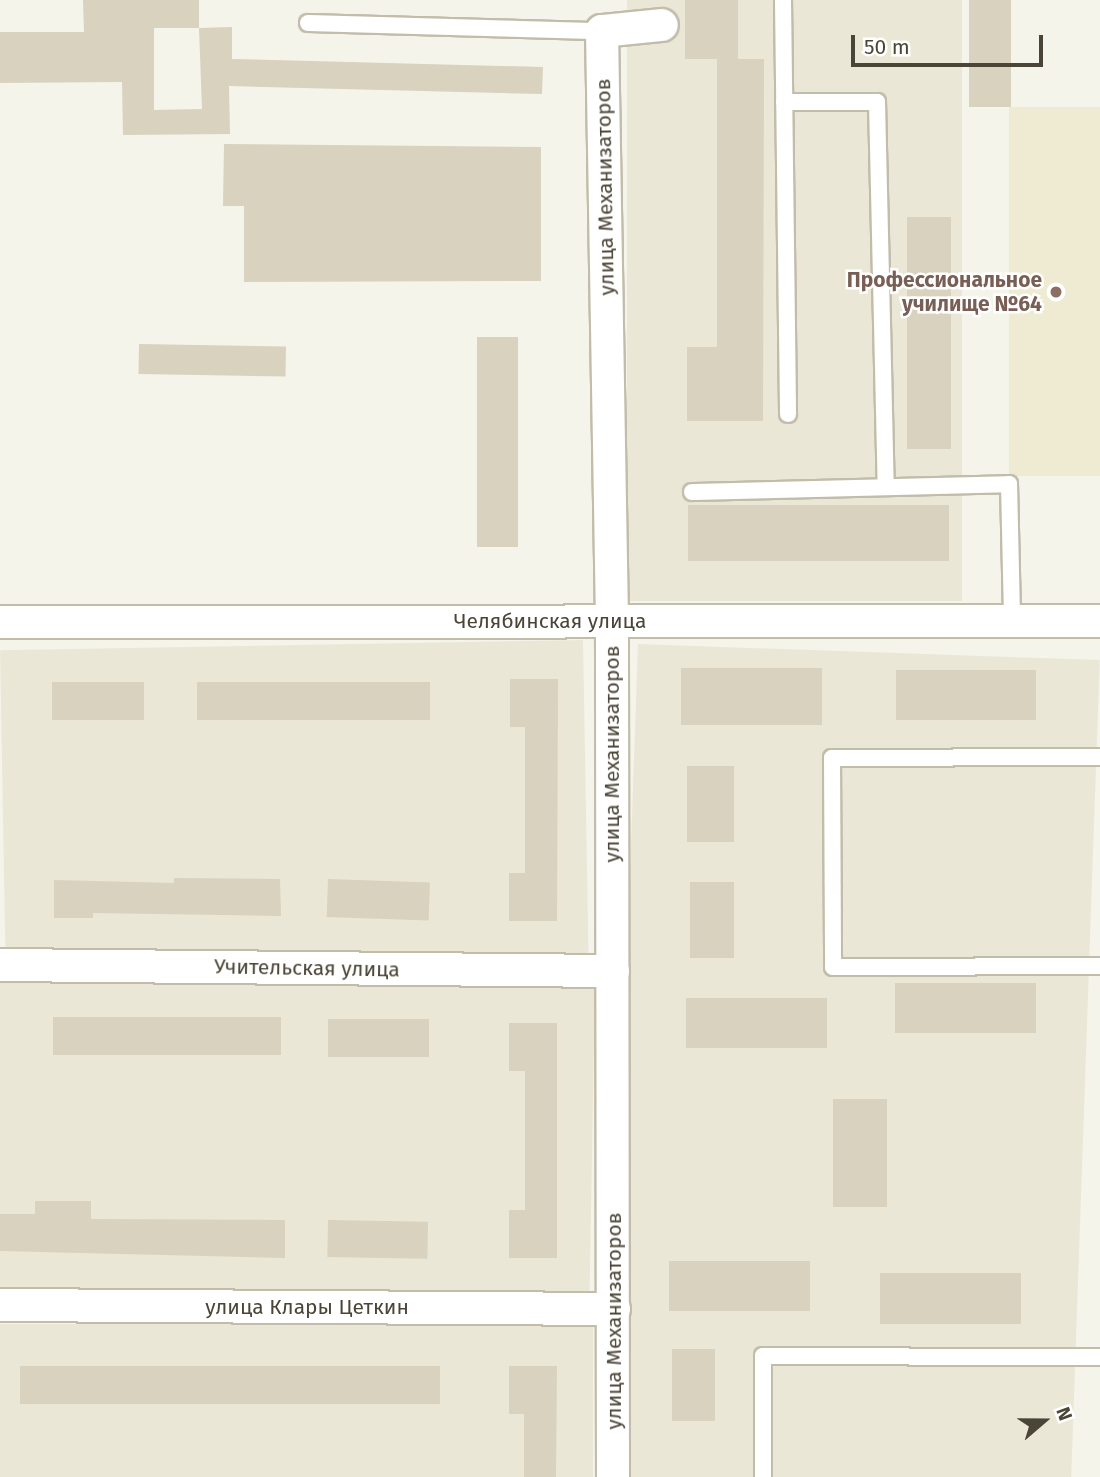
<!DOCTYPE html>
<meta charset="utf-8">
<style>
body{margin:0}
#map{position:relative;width:1100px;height:1477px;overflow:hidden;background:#f5f4ea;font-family:"Fira Sans",sans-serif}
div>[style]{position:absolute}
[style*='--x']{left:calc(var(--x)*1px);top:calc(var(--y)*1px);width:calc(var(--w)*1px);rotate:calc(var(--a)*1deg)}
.residential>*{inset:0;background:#eae7d7;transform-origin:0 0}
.education>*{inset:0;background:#efebd3;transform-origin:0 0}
.building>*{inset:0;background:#d8d2be;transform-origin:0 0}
.roads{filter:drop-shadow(2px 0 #c2bdab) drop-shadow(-2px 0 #c2bdab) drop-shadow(0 2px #c2bdab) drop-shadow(0 -2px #c2bdab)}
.service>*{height:16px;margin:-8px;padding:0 8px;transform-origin:8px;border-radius:8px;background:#fff}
.minor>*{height:32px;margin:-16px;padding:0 16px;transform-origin:16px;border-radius:16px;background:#fff}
.dots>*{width:19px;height:19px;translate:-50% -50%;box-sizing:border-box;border:4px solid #fff;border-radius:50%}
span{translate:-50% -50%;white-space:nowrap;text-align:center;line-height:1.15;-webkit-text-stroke:5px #fff;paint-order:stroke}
.street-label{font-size:21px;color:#4a4537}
.education-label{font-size:21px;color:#785e54;font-weight:700}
.right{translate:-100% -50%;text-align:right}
.north{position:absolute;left:1009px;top:1386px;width:70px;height:70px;-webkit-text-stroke:5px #fff;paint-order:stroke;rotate:70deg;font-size:19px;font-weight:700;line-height:28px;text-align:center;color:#4a4537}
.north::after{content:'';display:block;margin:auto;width:24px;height:32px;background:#4a4537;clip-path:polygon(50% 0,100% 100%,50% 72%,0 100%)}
.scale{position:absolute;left:851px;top:35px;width:192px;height:32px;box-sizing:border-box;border:4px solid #4a4537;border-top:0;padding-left:9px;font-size:21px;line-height:24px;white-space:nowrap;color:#4a4537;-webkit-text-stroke:5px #fff;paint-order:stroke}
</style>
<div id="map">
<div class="residential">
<i style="left:627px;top:0;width:335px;height:601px"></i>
<i style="left:583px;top:640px;width:318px;height:583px;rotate:89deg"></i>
<i style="left:638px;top:644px;width:462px;height:833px;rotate:2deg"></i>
<i style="left:0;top:977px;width:595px;height:315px;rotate:1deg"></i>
<i style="left:0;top:1324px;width:593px;height:153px"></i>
</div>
<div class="education">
<i style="left:1100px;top:107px;width:369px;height:91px;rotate:90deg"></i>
</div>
<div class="building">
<i style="clip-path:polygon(evenodd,83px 0,199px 0,199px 28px,232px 27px,232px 59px,543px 67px,542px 94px,229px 86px,230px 134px,123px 135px,122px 82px,0 83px,0 32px,84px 32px,83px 0,154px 28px,199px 28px,202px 109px,154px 110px,154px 28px)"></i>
<i style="clip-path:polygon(685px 0,738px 0,738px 59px,764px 59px,763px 421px,687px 421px,687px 347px,717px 347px,717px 59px,685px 59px)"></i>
<i style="left:969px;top:0;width:42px;height:107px"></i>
<i style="clip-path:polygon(224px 144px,541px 147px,541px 281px,244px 282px,244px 206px,223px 206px)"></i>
<i style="left:907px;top:217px;width:44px;height:232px"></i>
<i style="left:477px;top:337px;width:41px;height:210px"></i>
<i style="left:139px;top:344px;width:147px;height:30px;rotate:1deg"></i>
<i style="left:949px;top:505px;width:56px;height:261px;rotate:90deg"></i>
<i style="left:681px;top:668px;width:141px;height:57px"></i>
<i style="left:896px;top:670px;width:140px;height:50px"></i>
<i style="clip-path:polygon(510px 679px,558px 679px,557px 921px,509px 921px,509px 873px,525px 873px,525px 727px,510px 727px)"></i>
<i style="left:52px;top:682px;width:92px;height:38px"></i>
<i style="left:430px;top:682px;width:38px;height:233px;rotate:90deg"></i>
<i style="left:687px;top:766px;width:47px;height:76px"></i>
<i style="clip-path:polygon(174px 878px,280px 879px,281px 916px,93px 913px,93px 918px,54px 918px,54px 880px,174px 883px)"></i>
<i style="left:328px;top:879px;width:102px;height:38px;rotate:2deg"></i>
<i style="left:690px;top:882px;width:44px;height:76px"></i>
<i style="left:1036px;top:983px;width:50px;height:141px;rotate:90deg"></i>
<i style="left:686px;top:998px;width:141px;height:50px"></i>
<i style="left:53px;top:1017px;width:228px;height:38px"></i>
<i style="left:429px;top:1019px;width:38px;height:101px;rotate:90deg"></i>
<i style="clip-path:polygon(509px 1023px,557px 1023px,557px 1258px,509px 1258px,509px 1210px,525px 1210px,525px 1071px,509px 1071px)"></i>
<i style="left:833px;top:1099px;width:54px;height:108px"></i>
<i style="clip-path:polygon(35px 1201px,91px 1201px,91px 1219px,285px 1220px,285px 1258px,0 1251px,0 1214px,35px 1214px)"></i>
<i style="left:328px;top:1220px;width:100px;height:37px;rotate:1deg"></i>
<i style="left:669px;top:1261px;width:141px;height:50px"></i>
<i style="left:880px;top:1273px;width:141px;height:51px"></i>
<i style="left:715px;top:1349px;width:72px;height:43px;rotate:90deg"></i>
<i style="left:20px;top:1366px;width:420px;height:38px"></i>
<i style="clip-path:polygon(509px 1366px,557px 1366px,556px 1477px,524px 1477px,524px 1414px,509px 1414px)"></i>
</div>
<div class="roads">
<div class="service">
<i style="--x:783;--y:0;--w:414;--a:89.3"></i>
<i style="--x:308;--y:23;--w:294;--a:1.6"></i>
<i style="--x:784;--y:102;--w:93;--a:0"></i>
<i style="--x:877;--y:102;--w:385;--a:88.7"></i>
<i style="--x:692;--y:492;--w:317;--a:-1.4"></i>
<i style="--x:1009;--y:484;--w:137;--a:88.7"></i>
<i style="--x:1100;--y:757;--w:268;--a:179.8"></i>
<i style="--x:832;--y:758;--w:209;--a:89.7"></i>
<i style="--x:833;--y:967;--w:267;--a:-0.2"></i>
<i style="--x:763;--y:1477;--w:121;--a:-90"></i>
<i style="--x:763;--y:1356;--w:337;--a:0.2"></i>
</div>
<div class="minor">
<i style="--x:0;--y:622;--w:1100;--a:-0.05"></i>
<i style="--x:0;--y:965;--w:613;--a:0.56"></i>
<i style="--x:0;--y:1305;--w:614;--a:0.37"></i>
<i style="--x:613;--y:1477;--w:856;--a:-90.07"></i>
<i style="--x:612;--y:621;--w:590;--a:-90.97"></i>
<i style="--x:602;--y:31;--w:60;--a:-5.7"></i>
</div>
</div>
<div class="dots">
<i style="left:1056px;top:292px;background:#8d6e63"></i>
</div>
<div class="street-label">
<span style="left:605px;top:187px;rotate:-91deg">улица Механизаторов</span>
<span style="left:550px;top:621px">Челябинская улица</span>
<span style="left:612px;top:754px;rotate:-90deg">улица Механизаторов</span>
<span style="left:307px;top:968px;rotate:1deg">Учительская улица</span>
<span style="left:307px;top:1307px">улица Клары Цеткин</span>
<span style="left:614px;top:1321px;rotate:-90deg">улица Механизаторов</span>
</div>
<div class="education-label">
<span class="right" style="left:1042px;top:292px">Профессиональное<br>училище №64</span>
</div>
<div class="north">N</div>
<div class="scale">50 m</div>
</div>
